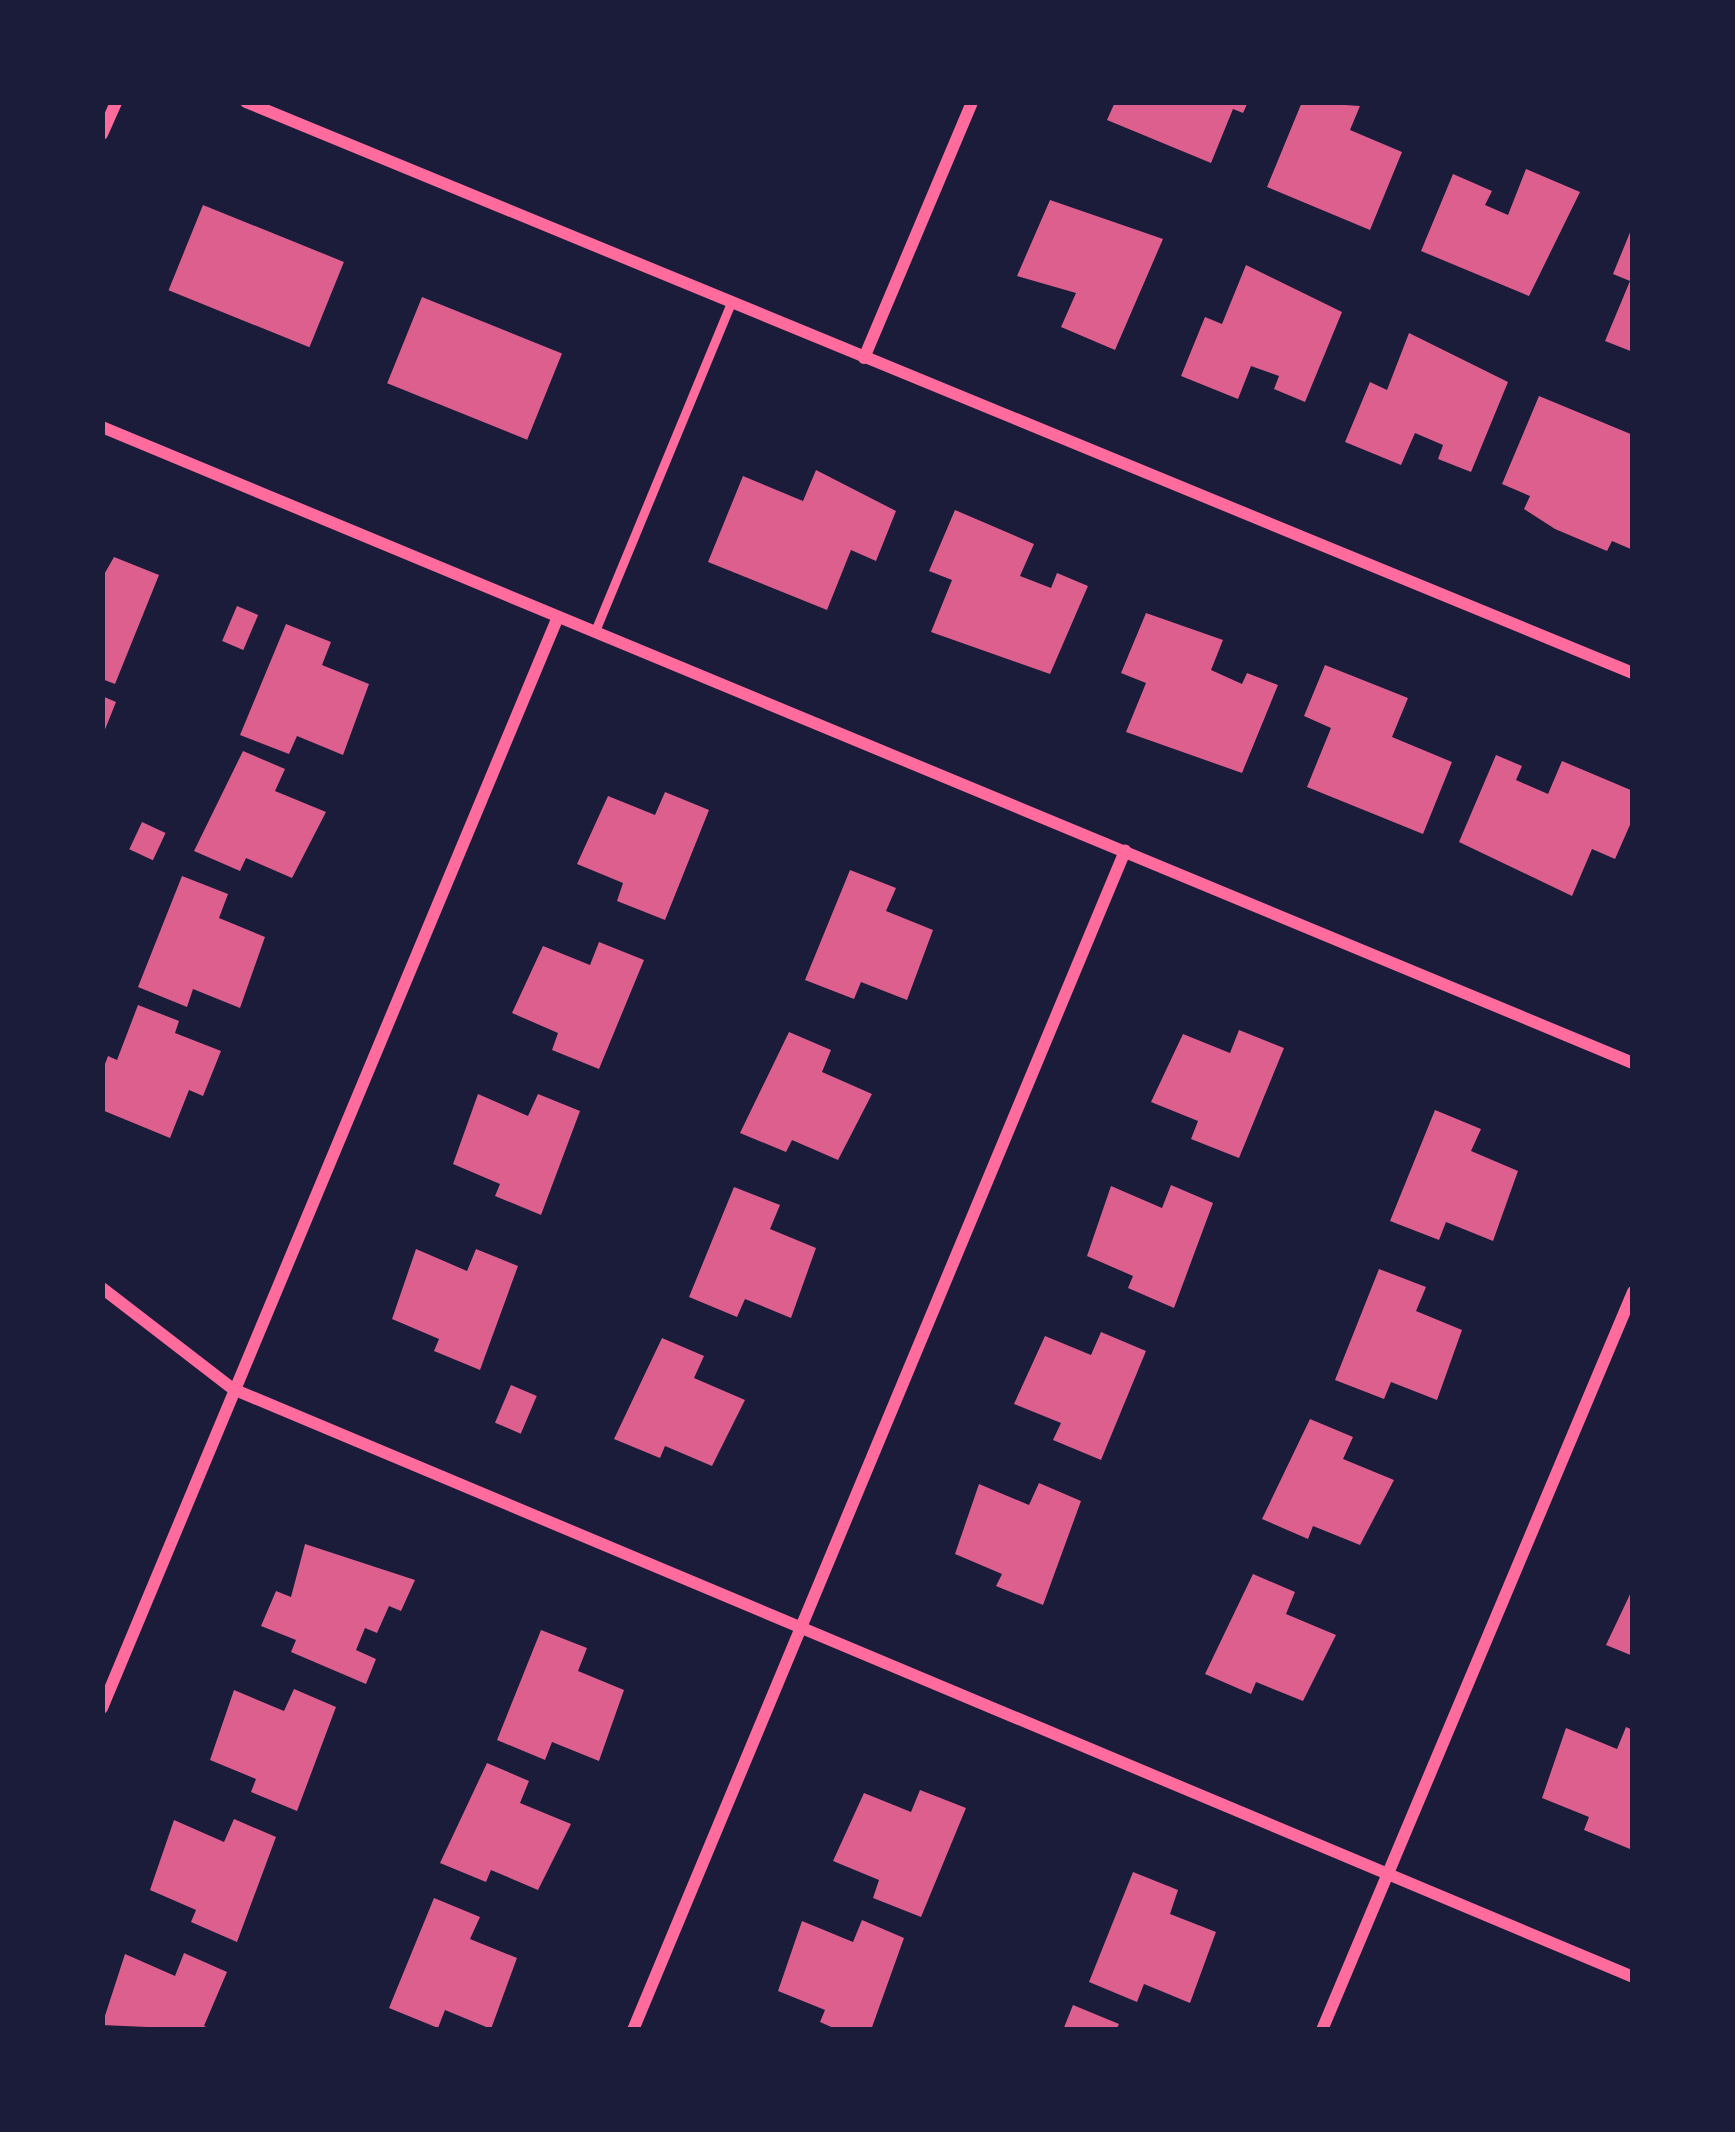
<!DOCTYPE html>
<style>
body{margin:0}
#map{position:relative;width:1735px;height:2132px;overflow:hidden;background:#1b1b3a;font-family:Poppins,sans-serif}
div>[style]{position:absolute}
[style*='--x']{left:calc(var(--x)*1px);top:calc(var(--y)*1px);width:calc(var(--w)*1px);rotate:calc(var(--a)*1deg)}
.building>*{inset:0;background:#dd5f8e;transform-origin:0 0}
.service>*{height:9px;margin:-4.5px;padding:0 4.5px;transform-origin:4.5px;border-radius:4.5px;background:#ff6b9d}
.minor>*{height:12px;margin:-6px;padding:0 6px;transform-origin:6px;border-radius:6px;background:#ff6b9d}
span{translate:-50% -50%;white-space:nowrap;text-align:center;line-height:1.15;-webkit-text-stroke:12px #1b1b3a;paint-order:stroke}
.frame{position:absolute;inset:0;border:105px solid #1b1b3a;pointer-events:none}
</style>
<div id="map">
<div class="building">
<i style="clip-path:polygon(1115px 102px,1248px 102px,1243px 113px,1233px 109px,1211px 163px,1107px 120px)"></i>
<i style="clip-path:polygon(1302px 102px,1360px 106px,1350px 130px,1402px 152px,1370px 230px,1267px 187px)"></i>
<i style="clip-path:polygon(1526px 169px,1580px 192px,1529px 296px,1421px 251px,1453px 174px,1492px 191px,1485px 205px,1508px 215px)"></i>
<i style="clip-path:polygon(1050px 200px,1163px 239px,1115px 350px,1061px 327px,1076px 293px,1017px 276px)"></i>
<i style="left:203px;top:205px;width:152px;height:92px;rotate:22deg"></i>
<i style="clip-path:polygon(1633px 225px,1633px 352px,1605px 341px,1630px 281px,1613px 274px)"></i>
<i style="clip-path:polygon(1246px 265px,1342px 312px,1305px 402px,1274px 389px,1279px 376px,1251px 366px,1238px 399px,1181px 376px,1205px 317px,1222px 324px)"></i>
<i style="left:422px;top:297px;width:151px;height:93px;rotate:22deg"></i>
<i style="clip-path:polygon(1409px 333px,1508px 382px,1471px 472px,1438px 459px,1443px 445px,1415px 433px,1401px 465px,1345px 442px,1370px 382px,1387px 390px)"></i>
<i style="clip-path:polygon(1539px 396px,1633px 435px,1633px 550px,1612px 541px,1607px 551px,1555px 529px,1524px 509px,1530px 496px,1502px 484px)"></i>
<i style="clip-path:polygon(816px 470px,896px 511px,876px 561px,851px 550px,827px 610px,708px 562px,743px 476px,803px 501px)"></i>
<i style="clip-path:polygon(955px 510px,1034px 544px,1020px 576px,1051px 588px,1057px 573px,1088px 586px,1050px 674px,931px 632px,952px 580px,929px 571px)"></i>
<i style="clip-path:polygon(114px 557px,159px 575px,115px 684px,102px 679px,102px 578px)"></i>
<i style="left:237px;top:606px;width:23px;height:38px;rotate:23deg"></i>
<i style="clip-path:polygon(1146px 613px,1223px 640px,1211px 670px,1242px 684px,1247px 673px,1278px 685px,1242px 773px,1126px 732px,1146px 683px,1121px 673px)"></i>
<i style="clip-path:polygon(286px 624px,331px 642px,322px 665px,369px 684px,343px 755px,297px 736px,289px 754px,240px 735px)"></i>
<i style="clip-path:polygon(1325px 665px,1408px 698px,1392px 737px,1452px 762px,1423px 834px,1307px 787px,1331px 728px,1304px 716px)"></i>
<i style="clip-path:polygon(102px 696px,116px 702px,102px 737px)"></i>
<i style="clip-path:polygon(243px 751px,285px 769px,275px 791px,326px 812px,292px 878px,246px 858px,240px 871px,194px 851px)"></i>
<i style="clip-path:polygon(1496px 755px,1522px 766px,1516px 780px,1548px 794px,1562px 761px,1633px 791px,1633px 818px,1615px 859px,1592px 849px,1572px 896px,1459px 842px)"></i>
<i style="clip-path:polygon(665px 792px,709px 810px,665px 920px,617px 901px,623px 883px,577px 864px,608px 796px,655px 815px)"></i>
<i style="left:142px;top:822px;width:26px;height:30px;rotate:25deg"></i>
<i style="clip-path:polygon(850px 870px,896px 888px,886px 911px,933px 930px,907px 1000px,861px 982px,854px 999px,805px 980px)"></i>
<i style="clip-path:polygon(182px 876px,228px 894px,219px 918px,265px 937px,240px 1008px,193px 989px,187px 1007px,138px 987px)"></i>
<i style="clip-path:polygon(599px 942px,644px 960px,599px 1069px,552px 1050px,558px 1033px,512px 1013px,543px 946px,590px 965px)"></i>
<i style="clip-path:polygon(138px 1005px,179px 1021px,175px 1033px,221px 1051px,203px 1096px,189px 1090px,170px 1138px,102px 1110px,102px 1072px,108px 1056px,117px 1060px)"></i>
<i style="clip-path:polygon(1239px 1030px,1284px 1048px,1239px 1158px,1191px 1139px,1198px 1121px,1151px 1102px,1183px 1034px,1230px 1053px)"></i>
<i style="clip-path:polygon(789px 1032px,831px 1050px,822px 1072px,872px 1094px,838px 1160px,792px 1140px,786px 1152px,740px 1133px)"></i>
<i style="clip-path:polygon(478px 1094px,528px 1116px,538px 1094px,580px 1111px,541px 1215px,495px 1196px,500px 1184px,453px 1164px)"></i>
<i style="clip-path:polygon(1435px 1110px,1481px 1129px,1471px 1151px,1518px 1171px,1493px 1241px,1446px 1222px,1439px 1240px,1390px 1221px)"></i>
<i style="clip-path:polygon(1171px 1185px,1213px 1203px,1174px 1308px,1128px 1288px,1133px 1276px,1087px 1256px,1111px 1186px,1162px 1208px)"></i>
<i style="clip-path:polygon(734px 1187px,780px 1205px,770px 1229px,816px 1248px,791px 1318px,745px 1299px,737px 1317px,689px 1297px)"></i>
<i style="clip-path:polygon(416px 1249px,467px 1271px,476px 1249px,518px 1266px,480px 1370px,434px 1351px,439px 1339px,392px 1319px)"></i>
<i style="clip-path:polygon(1379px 1269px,1426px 1287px,1416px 1311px,1462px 1330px,1437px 1400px,1391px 1382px,1384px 1399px,1335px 1380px)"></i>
<i style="clip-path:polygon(1101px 1332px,1146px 1351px,1101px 1460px,1053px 1440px,1061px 1423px,1014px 1404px,1045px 1336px,1091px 1355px)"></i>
<i style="clip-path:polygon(662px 1338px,704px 1356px,694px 1378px,745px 1400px,712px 1466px,665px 1446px,660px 1458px,614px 1439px)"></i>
<i style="left:511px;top:1385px;width:28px;height:41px;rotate:23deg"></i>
<i style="clip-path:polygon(1310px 1419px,1353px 1437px,1343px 1459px,1394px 1480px,1360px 1545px,1313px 1526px,1308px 1539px,1262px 1519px)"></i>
<i style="clip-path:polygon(1039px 1483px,1081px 1501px,1043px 1605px,996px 1586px,1002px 1574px,955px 1554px,979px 1484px,1029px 1505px)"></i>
<i style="clip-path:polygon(305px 1544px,415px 1580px,401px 1611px,389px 1606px,377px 1633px,365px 1628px,356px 1650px,376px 1659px,366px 1684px,291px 1652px,296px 1640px,261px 1626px,276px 1591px,291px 1597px)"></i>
<i style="clip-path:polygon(1253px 1574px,1295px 1592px,1286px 1614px,1336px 1635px,1303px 1701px,1256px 1682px,1251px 1694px,1205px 1674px)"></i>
<i style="clip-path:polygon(1633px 1588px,1633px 1656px,1606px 1645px)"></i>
<i style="clip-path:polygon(541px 1630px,587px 1648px,578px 1671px,624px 1690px,599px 1761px,552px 1742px,545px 1760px,497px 1740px)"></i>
<i style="clip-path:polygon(294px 1689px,336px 1707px,297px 1811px,251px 1792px,256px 1779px,210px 1760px,234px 1690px,284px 1711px)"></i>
<i style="clip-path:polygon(1626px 1727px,1633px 1730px,1630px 1849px,1584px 1830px,1589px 1817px,1542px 1798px,1566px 1728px,1617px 1749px)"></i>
<i style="clip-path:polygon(487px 1763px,529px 1781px,520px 1803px,571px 1824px,538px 1890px,491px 1870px,486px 1882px,440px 1863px)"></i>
<i style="clip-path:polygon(920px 1790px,966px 1808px,921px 1917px,873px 1898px,879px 1880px,833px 1861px,864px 1793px,911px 1812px)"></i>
<i style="clip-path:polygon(234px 1819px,276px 1837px,237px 1942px,191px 1922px,196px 1910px,150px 1890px,174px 1820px,224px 1842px)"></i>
<i style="clip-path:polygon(1133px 1872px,1178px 1890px,1170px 1914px,1216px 1932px,1190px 2003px,1144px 1984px,1137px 2002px,1089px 1982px)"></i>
<i style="clip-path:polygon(434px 1898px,480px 1917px,470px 1939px,517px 1958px,491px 2029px,445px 2010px,438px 2028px,389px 2008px)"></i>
<i style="clip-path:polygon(862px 1920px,904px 1938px,871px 2030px,838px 2030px,820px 2022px,825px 2010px,778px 1991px,802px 1921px,853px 1942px)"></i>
<i style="clip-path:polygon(184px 1953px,227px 1972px,204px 2026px,214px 2030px,102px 2025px,125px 1954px,175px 1976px)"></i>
<i style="clip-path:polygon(1073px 2005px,1119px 2024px,1116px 2030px,1063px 2030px)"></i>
</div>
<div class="service">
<i style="--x:595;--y:631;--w:355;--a:-67.5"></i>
</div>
<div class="minor">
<i style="--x:246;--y:102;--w:1500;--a:22.38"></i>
<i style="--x:102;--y:134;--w:35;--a:-66"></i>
<i style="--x:864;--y:358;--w:278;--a:-67.1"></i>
<i style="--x:102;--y:427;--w:1658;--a:22.56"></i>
<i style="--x:102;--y:1288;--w:165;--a:37.6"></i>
<i style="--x:233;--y:1389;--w:1518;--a:22.78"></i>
<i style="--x:102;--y:1708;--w:1182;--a:-67.32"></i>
<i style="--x:633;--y:2030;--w:1278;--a:-67.35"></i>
<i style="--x:1322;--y:2030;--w:801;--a:-67.15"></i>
</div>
<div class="frame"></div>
</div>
